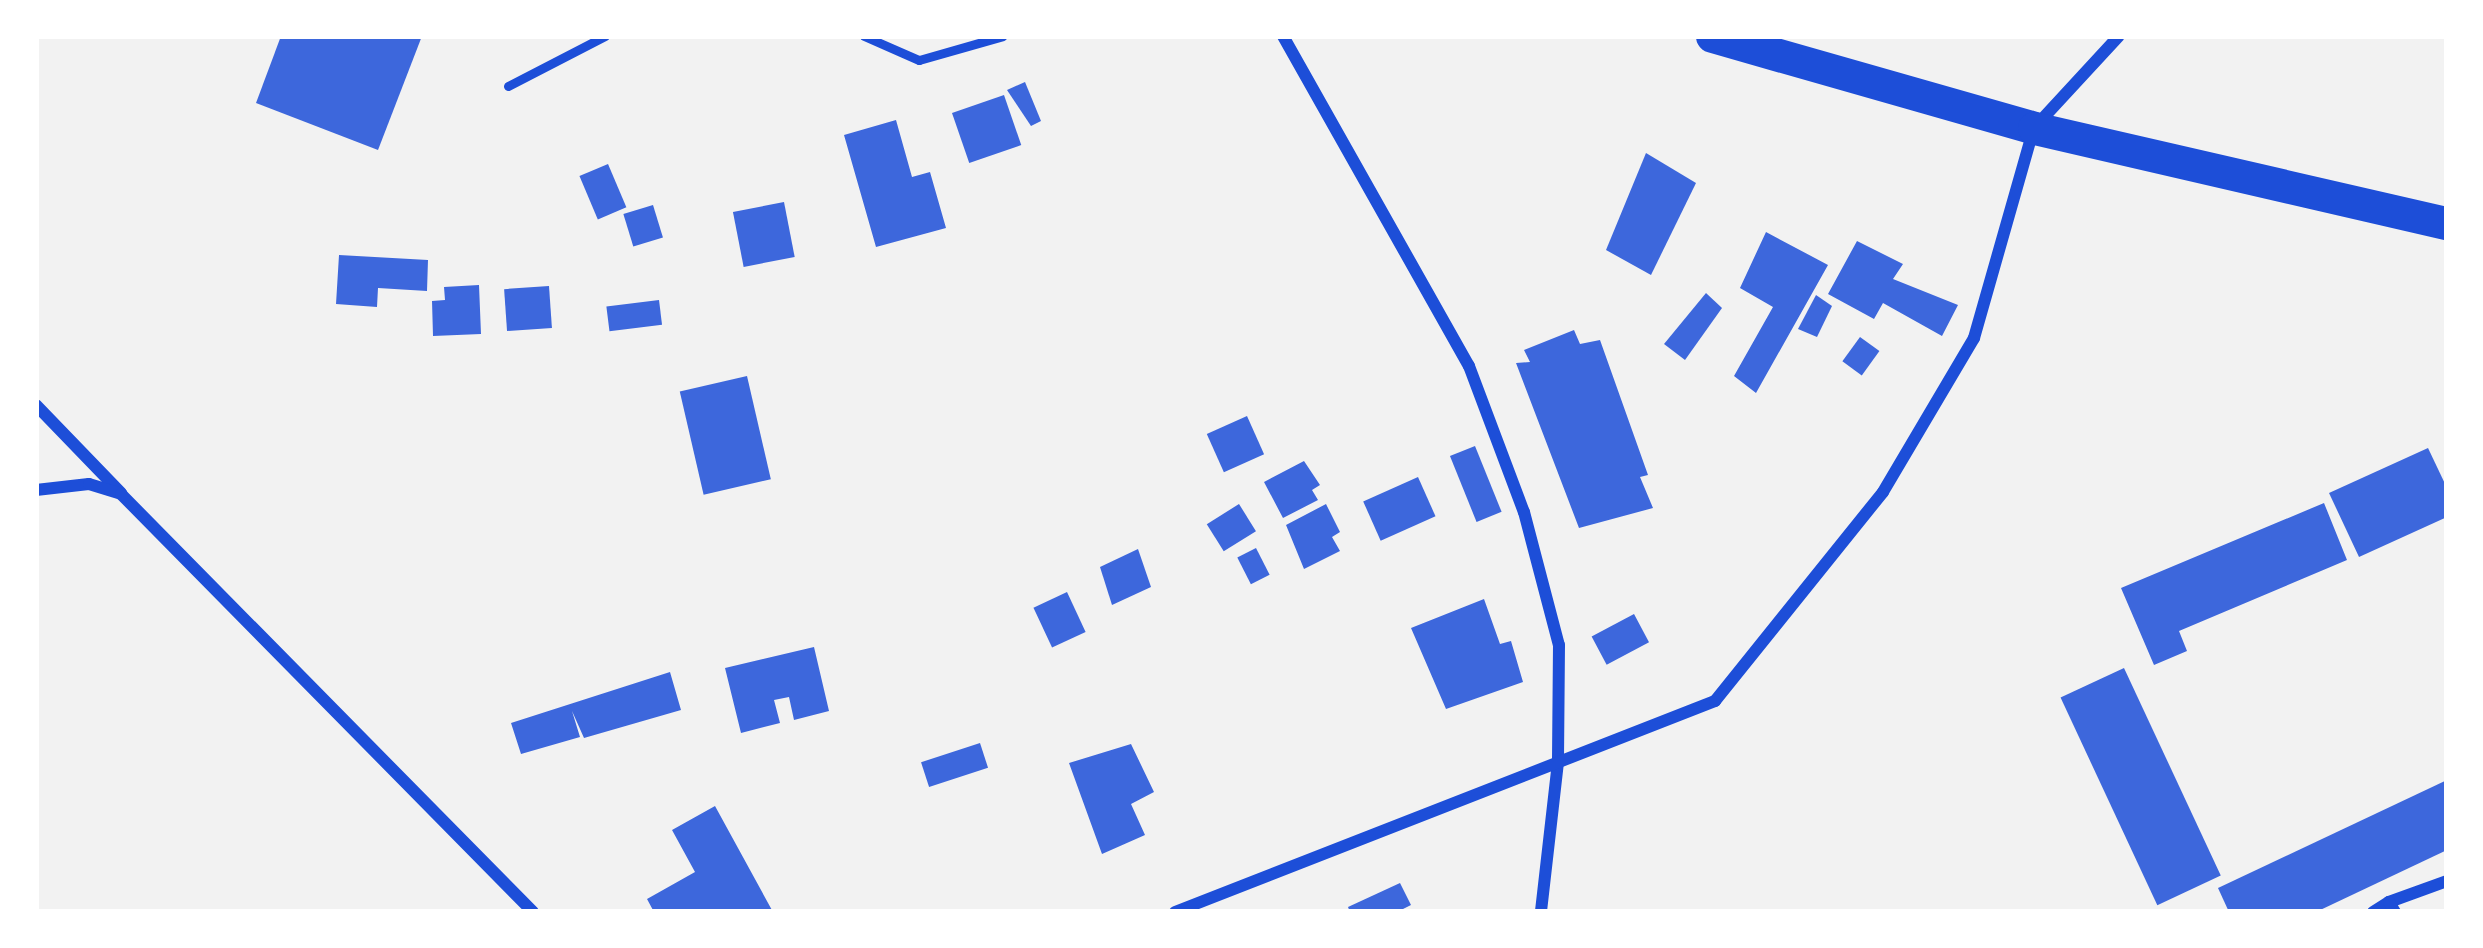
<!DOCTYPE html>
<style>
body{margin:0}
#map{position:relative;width:2483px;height:948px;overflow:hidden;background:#f2f2f2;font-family:"Varela Round",sans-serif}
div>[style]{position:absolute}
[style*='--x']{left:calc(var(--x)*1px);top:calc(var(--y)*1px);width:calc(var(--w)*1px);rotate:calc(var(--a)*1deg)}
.building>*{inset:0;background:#3d67dc;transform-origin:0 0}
.service>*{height:9px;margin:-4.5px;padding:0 4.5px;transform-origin:4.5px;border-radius:4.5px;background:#1d4ed8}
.minor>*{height:12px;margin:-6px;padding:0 6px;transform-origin:6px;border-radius:6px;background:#1d4ed8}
.trunk>*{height:33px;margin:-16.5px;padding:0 16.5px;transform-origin:16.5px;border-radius:16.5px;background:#1d4ed8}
span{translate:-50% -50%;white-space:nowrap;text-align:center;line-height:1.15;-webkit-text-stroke:12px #fff;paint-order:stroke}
.frame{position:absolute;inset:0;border:39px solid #fff;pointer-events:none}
</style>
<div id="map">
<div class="building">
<i style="clip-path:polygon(281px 36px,422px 36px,378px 150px,256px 103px)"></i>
<i style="clip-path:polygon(1025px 82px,1041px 121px,1031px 126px,1007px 90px)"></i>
<i style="left:1004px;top:95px;width:53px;height:55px;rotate:71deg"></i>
<i style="clip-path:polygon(896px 120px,912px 177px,930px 172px,946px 228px,876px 247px,844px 135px)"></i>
<i style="clip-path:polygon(1646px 153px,1696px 183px,1651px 275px,1606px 250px)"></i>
<i style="left:608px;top:164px;width:47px;height:31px;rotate:67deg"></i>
<i style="left:784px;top:202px;width:56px;height:52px;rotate:79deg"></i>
<i style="left:653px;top:205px;width:34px;height:31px;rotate:73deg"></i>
<i style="clip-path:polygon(1766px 232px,1828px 265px,1756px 393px,1734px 376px,1773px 307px,1740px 288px)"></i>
<i style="clip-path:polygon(1857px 241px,1903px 264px,1893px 279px,1958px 305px,1942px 336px,1883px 303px,1874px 319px,1828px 294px)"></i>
<i style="clip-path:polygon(339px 255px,428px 260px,427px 291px,378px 288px,377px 307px,336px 304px)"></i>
<i style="clip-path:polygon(479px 285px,481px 334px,433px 336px,432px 301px,445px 300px,444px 287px)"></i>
<i style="left:549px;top:286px;width:42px;height:45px;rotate:86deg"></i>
<i style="clip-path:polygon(1706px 293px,1722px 308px,1685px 360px,1664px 344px)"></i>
<i style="clip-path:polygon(1816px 295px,1832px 306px,1817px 337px,1798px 329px)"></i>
<i style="left:659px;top:300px;width:25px;height:53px;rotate:83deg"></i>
<i style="clip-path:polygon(1574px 330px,1580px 344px,1600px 340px,1648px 475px,1640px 477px,1653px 508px,1579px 528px,1516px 363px,1530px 362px,1524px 350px)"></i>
<i style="left:1860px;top:337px;width:24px;height:30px;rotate:36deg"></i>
<i style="left:747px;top:376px;width:106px;height:69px;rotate:77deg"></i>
<i style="left:1247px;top:416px;width:42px;height:44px;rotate:66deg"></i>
<i style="left:1475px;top:446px;width:71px;height:27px;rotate:68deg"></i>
<i style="clip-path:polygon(2428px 448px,2447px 488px,2447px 517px,2359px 557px,2329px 493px)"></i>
<i style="clip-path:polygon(1304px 461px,1320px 485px,1312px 490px,1318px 500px,1283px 518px,1264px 482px)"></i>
<i style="left:1418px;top:477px;width:43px;height:60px;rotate:66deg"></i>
<i style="clip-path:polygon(2324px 503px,2347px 560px,2179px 631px,2187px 651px,2154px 665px,2121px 588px)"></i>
<i style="left:1239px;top:504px;width:32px;height:38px;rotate:58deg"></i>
<i style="clip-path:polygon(1326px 504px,1340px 532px,1332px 537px,1340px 551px,1304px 569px,1286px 525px)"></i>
<i style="left:1256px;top:548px;width:30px;height:21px;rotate:63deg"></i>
<i style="clip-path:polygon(1138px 549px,1151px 587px,1112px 605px,1100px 567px)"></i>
<i style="left:1067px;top:592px;width:44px;height:37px;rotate:65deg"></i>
<i style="clip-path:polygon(1484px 599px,1500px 644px,1511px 641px,1523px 682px,1446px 709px,1411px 628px)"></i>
<i style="left:1634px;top:614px;width:32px;height:48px;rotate:62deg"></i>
<i style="clip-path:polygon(814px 647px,829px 711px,794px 720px,789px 697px,774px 700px,780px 723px,741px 733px,725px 668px)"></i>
<i style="left:2124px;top:668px;width:229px;height:70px;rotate:65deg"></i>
<i style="clip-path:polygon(670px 672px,681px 710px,584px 738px,572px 711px,580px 737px,521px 754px,511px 723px)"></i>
<i style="left:980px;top:743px;width:26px;height:62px;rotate:72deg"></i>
<i style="clip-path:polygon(1131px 744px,1154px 792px,1131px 804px,1145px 835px,1102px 854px,1069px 763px)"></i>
<i style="clip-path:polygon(2447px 780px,2447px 850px,2316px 912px,2229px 912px,2218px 888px)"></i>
<i style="clip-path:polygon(715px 806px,773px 912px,654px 912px,647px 899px,695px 872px,672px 830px)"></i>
<i style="clip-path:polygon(1400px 883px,1411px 905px,1397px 912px,1350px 912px,1348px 907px)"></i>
</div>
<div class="service">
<i style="--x:864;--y:36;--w:60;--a:23.6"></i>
<i style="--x:919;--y:60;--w:87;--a:-15.9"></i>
<i style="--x:508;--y:86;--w:109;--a:-27.3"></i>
</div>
<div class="minor">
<i style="--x:1283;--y:36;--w:379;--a:60.6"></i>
<i style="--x:1469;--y:366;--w:156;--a:69.4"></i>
<i style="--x:1524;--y:512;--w:138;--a:75.3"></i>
<i style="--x:1559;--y:645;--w:117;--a:90.5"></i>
<i style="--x:1558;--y:762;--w:151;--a:96.5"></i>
<i style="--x:36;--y:405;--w:122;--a:46"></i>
<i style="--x:36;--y:490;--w:53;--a:-6.5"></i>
<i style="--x:89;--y:484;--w:34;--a:17"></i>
<i style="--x:121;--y:494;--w:587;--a:45.41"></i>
<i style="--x:2389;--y:902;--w:62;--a:-19.9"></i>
<i style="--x:1175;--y:912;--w:580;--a:-21.34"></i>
<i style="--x:1715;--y:701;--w:268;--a:-51.2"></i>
<i style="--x:1883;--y:492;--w:179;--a:-59.4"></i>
<i style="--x:1974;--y:338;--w:218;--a:-74.1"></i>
<i style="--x:2034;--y:128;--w:125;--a:-47.3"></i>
<i style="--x:2373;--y:912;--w:19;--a:-32"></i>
<i style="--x:2389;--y:902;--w:12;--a:59"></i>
</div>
<div class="trunk">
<i style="--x:1712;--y:36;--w:335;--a:15.9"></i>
<i style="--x:2034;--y:128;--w:424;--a:13"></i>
</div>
<div class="frame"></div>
</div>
